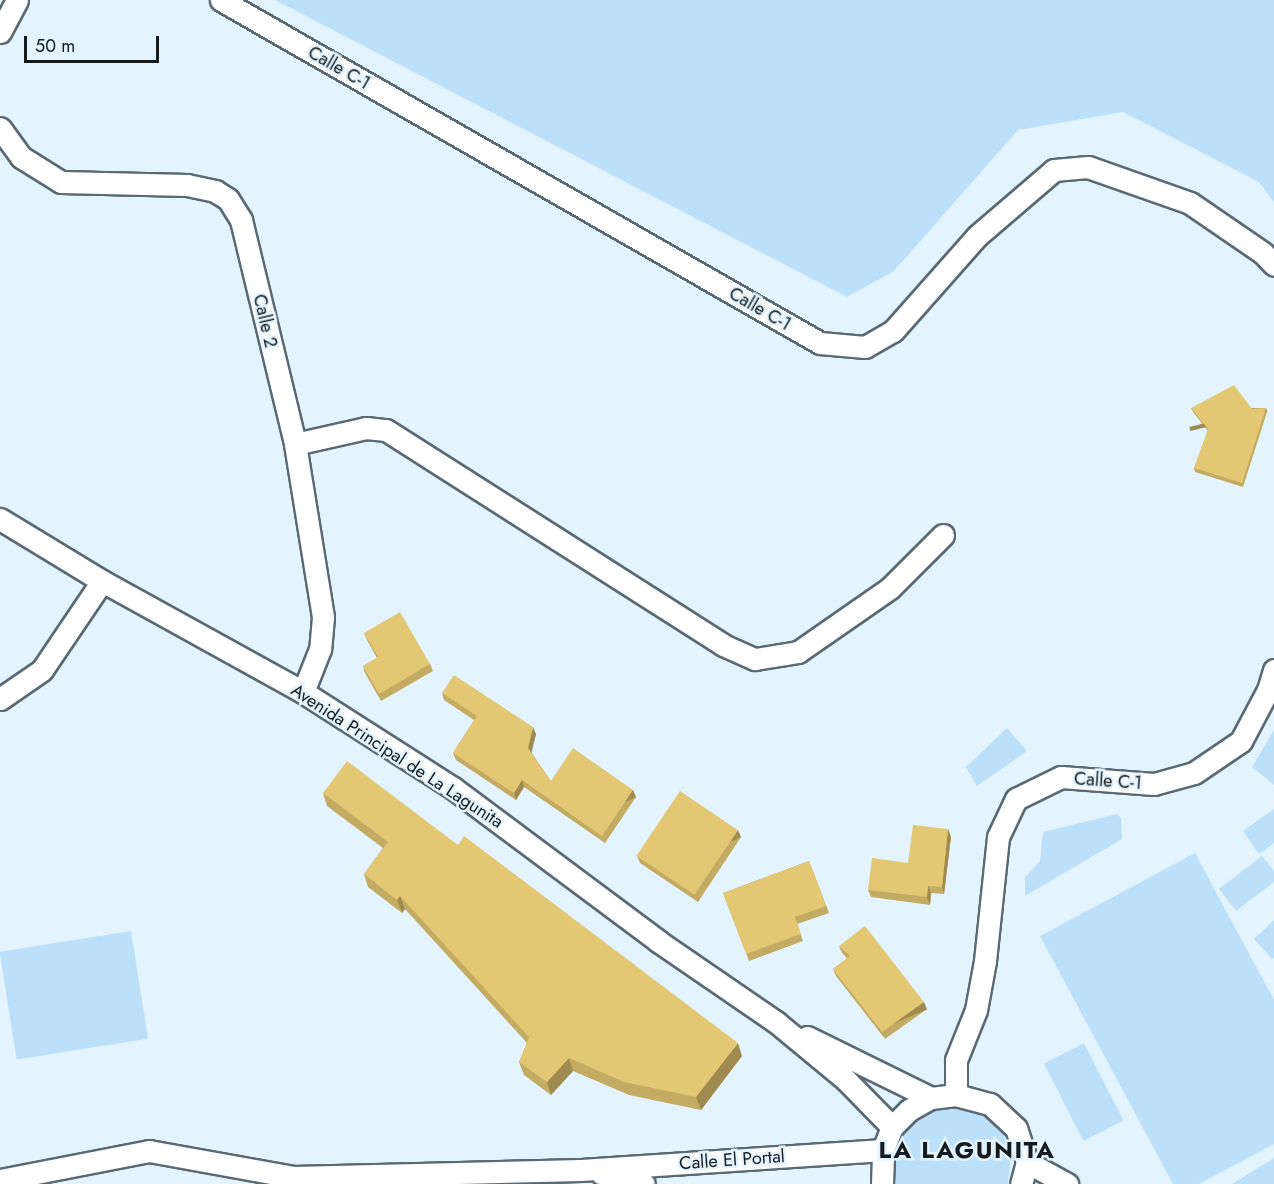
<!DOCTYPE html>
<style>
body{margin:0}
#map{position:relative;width:1274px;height:1184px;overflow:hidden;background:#e4f4fe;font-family:Jost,sans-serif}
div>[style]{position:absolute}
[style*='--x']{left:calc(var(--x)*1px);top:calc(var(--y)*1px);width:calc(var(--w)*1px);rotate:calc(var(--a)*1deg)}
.green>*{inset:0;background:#bce0f9;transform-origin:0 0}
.roads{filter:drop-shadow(2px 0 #5a6a75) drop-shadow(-2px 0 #5a6a75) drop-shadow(0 2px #5a6a75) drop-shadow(0 -2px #5a6a75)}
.minor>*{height:21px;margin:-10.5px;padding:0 10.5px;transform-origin:10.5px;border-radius:10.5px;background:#fff}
.wall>*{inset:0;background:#c3ab63}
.shaded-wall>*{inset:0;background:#9f8b50;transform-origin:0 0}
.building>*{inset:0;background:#e3c773;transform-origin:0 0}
span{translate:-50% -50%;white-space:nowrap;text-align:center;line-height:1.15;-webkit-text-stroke:5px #e4f4fe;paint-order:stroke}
.street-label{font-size:18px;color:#141b1f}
.district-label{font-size:24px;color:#141b1f;font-weight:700;letter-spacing:1.5px}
.scale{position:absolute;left:24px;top:36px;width:135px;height:27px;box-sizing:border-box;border:3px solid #141b1f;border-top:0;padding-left:8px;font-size:18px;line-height:21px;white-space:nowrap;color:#141b1f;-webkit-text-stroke:4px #e4f4fe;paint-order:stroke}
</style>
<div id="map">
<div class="green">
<i style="clip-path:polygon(275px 0,1274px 0,1274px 202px,1259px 182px,1123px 112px,1018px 130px,894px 271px,847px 297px)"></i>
<i style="clip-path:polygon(1007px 728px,1027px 751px,977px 786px,966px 767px)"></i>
<i style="clip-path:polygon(1274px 730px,1274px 785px,1252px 767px)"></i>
<i style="clip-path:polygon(1274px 809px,1274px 843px,1259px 854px,1243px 831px)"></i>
<i style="clip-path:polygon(1117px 814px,1121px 818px,1122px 839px,1025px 896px,1025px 877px,1040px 861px,1043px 832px)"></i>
<i style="clip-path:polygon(1195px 853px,1274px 1000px,1274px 1144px,1199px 1184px,1173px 1184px,1040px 936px)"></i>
<i style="clip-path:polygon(1262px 856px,1274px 871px,1274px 882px,1236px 911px,1219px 889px)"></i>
<i style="clip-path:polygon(1274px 920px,1274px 958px,1272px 959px,1254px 939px)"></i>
<i style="left:131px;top:931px;width:109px;height:133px;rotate:81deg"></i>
<i style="left:1084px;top:1043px;width:87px;height:45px;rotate:63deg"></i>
<i style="clip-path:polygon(952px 1104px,986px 1116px,1003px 1133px,1011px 1156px,1008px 1184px,895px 1184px,893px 1151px,905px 1126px,927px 1109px)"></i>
<i style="clip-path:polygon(1274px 1158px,1274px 1184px,1232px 1184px)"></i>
</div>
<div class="roads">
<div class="minor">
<i style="--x:221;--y:0;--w:690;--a:29.8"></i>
<i style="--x:820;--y:343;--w:45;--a:5.1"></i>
<i style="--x:865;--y:347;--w:32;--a:-30"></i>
<i style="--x:893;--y:331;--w:127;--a:-48.5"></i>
<i style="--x:977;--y:236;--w:101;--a:-40.6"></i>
<i style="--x:1054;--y:170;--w:34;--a:-5"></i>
<i style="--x:1088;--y:167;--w:108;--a:19.4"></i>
<i style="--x:1190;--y:203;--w:88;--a:34.4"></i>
<i style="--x:1263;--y:253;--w:16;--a:47"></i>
<i style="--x:0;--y:32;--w:36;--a:-62"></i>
<i style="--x:0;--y:128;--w:36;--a:54"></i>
<i style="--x:21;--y:157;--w:47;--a:32"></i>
<i style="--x:61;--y:182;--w:126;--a:1.4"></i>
<i style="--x:187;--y:185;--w:29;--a:12"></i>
<i style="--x:215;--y:191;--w:15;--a:32"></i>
<i style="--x:228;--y:199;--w:25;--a:58"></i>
<i style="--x:241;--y:220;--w:230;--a:76.4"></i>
<i style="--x:295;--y:444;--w:175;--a:80.8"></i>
<i style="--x:323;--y:617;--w:32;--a:95"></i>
<i style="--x:320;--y:649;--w:46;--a:111.6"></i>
<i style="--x:295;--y:444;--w:73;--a:-12.7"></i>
<i style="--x:366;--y:428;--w:20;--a:6"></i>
<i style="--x:386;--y:430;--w:400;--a:32.5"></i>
<i style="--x:723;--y:645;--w:35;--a:24"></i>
<i style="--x:755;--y:659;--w:44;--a:-9.2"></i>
<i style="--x:798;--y:652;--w:112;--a:-34.8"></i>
<i style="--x:890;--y:588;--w:75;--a:-45"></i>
<i style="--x:0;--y:519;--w:119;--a:31.3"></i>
<i style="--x:102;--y:581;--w:230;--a:28.9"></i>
<i style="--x:303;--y:692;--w:178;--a:32.6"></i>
<i style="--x:453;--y:788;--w:256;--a:36.7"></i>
<i style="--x:658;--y:941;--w:143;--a:34.5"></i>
<i style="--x:776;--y:1022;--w:91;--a:39.6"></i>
<i style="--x:846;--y:1080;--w:66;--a:45.6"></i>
<i style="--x:0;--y:699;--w:51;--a:-34.6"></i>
<i style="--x:42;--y:670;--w:107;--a:-56"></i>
<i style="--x:807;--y:1037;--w:138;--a:26.2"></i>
<i style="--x:956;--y:1095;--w:35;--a:-90"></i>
<i style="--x:956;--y:1060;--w:54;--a:-68.2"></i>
<i style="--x:976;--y:1010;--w:50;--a:-79.6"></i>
<i style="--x:985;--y:961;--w:125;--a:-84"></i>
<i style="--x:998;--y:837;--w:42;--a:-64.7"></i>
<i style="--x:1016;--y:799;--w:50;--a:-26.1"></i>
<i style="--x:1061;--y:777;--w:93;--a:4.3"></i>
<i style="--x:1154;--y:784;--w:41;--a:-15.4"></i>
<i style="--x:1194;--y:773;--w:57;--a:-34.2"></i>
<i style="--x:1241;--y:741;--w:58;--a:-62.1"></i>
<i style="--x:1268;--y:690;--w:21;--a:-73"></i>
<i style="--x:1027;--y:1162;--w:46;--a:28.8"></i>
<i style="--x:602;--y:1174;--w:43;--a:13.4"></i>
<i style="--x:0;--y:1180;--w:152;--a:-11"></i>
<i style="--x:149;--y:1151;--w:146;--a:10.2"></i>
<i style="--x:293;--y:1177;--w:288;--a:-1.4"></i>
<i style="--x:581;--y:1170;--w:303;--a:-3.8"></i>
<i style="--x:882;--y:1184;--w:34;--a:-88"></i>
<i style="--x:883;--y:1150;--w:25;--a:-69"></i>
<i style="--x:892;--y:1127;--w:24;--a:-45"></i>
<i style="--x:909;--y:1110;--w:25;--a:-29"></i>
<i style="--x:931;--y:1098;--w:25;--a:-7"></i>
<i style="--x:956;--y:1095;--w:35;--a:15"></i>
<i style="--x:990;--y:1104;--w:35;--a:43"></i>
<i style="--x:1016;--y:1128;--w:36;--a:72"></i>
<i style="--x:1027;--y:1162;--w:23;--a:105"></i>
</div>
</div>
<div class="wall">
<i style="clip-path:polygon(1191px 408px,1266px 408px,1267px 412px,1243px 487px,1195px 472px,1194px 468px,1208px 431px,1193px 412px)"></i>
<i style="clip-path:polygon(364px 633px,430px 664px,433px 671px,381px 701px,365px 673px,363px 666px,377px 658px,367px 640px)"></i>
<i style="clip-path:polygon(442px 693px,536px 734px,531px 752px,551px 781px,636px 797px,605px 843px,524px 787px,516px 800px,456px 760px,453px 753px,474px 720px,444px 700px)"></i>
<i style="clip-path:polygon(323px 793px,458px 845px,742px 1056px,701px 1110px,629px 1095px,573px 1071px,551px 1095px,524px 1075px,519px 1062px,527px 1043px,405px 909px,402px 913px,368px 887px,364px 874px,383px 848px,327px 806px)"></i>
<i style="clip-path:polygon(948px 829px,951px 837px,944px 894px,931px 893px,930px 905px,871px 897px,868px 890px,908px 863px)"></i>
<i style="clip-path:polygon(741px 837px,698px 902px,640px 863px,637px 856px)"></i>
<i style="clip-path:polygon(809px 861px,829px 913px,797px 924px,803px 941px,749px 961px,723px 893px)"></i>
<i style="clip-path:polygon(839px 946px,927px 1009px,885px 1039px,836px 976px,833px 969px,847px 958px,842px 953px)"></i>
</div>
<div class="shaded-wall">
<i style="left:1266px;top:408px;width:4px;height:79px;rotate:76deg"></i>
<i style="clip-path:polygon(533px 727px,536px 734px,531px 755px,528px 748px)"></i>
<i style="clip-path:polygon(522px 780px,524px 787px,516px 800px,514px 793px)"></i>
<i style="left:633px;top:790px;width:8px;height:55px;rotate:67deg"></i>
<i style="clip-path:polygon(948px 829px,951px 837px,944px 894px,942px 887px)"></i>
<i style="left:738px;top:830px;width:8px;height:78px;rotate:67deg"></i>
<i style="clip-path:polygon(928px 886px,931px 893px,930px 905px,927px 897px)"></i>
<i style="clip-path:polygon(400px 896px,405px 909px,402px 913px,397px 900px)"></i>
<i style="left:924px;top:1002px;width:8px;height:52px;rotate:67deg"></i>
<i style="clip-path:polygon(738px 1043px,742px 1056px,701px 1110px,696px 1097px)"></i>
<i style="clip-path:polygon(569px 1058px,573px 1071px,551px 1095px,547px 1082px)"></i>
</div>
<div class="building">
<i style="clip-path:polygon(1234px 385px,1252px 409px,1266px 408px,1242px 483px,1194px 468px,1208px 429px,1191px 408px)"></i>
<i style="clip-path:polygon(400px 612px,430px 664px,379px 694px,363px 666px,378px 657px,364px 633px)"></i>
<i style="clip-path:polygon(454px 675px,533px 727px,528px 748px,551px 781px,573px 748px,633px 790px,602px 836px,522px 780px,514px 793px,453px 753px,477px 716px,442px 693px)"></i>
<i style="clip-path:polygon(347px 761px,458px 845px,464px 836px,738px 1043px,696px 1097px,624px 1082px,569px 1058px,547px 1082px,519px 1062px,529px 1037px,400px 896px,397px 900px,364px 874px,388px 842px,323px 793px)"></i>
<i style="left:680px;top:791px;width:70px;height:78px;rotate:34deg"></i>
<i style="clip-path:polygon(913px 825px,948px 829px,942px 887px,928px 886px,927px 897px,868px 890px,872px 858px,908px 863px)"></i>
<i style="clip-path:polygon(809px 861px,826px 906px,795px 917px,801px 934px,746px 954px,723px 893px)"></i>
<i style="clip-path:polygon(865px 926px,924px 1002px,882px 1032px,833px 969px,850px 956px,839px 946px)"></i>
</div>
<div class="street-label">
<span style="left:339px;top:68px;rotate:30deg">Calle C-1</span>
<span style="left:760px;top:309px;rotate:30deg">Calle C-1</span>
<span style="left:265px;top:321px;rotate:77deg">Calle 2</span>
<span style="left:397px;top:756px;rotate:33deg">Avenida Principal de La Lagunita</span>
<span style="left:1108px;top:781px;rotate:4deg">Calle C-1</span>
<span style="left:732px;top:1160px;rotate:-4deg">Calle El Portal</span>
</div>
<div class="district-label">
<span style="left:967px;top:1150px">LA LAGUNITA</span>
</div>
<div class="scale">50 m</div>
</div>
